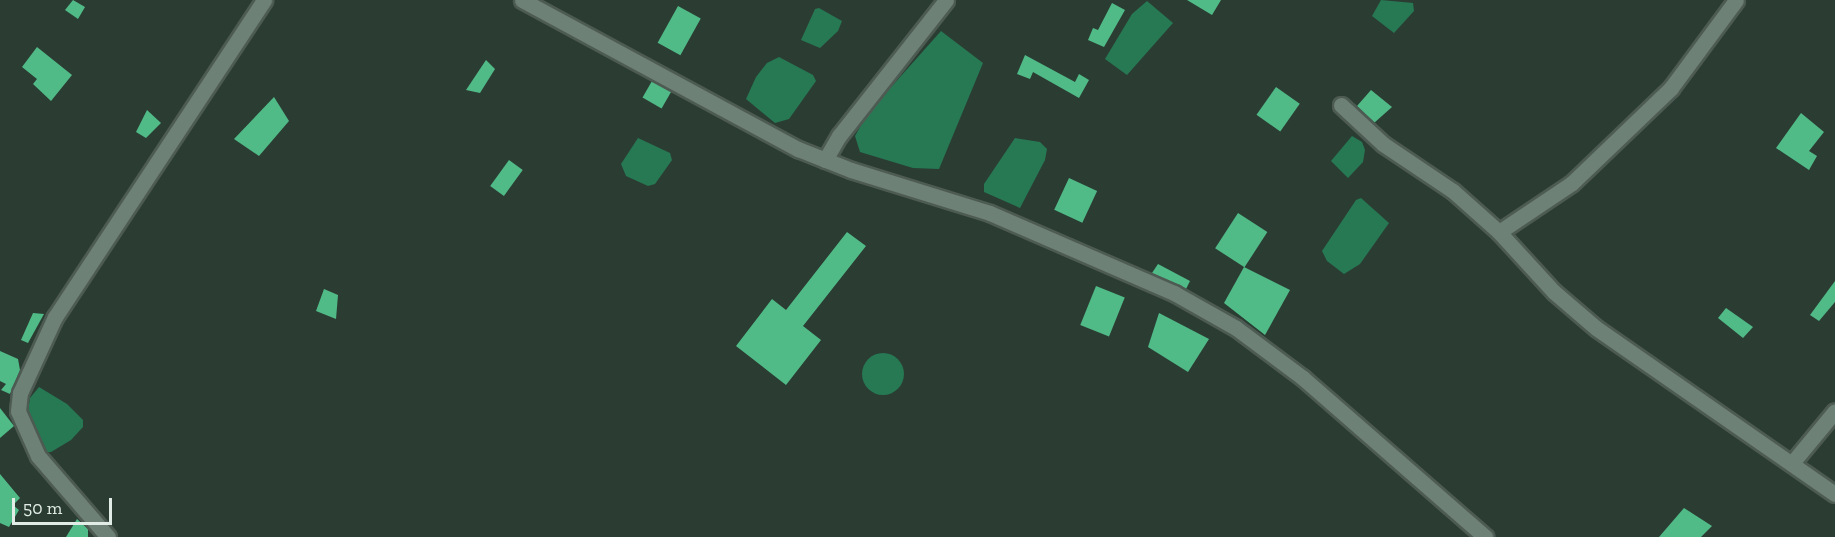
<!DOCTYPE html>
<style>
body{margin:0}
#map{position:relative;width:1835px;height:537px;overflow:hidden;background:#2b3d33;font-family:"Zilla Slab",serif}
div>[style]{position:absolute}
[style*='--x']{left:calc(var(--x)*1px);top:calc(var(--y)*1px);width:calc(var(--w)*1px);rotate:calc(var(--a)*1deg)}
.water>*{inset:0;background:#267953}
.round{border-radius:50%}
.building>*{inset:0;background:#51bb88;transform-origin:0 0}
.roads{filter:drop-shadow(2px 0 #4d5b53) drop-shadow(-2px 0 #4d5b53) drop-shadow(0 2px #4d5b53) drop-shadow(0 -2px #4d5b53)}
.minor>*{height:15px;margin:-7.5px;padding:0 7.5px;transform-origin:7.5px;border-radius:7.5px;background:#6e8176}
span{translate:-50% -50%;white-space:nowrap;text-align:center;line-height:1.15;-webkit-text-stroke:6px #2b3d33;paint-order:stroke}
.scale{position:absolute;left:12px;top:498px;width:100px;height:27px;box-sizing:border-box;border:3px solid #e1ece6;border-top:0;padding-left:8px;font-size:18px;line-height:21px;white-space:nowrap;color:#e1ece6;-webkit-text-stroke:4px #2b3d33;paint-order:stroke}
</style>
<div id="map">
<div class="water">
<i style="clip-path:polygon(1381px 0,1413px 3px,1414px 11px,1394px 33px,1372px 16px)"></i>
<i style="clip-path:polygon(1147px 1px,1173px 23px,1127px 75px,1105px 59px,1132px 14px)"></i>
<i style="clip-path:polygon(819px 8px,842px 21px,838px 31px,820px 48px,801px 40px,815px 9px)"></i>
<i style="clip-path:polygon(941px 31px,983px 63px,939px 169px,913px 168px,860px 152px,855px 136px,868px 113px)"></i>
<i style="clip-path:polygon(779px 57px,813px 75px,816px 81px,789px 119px,775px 123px,746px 99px,756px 77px,767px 63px)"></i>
<i style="clip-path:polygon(1352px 136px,1362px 142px,1365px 150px,1363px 162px,1348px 178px,1331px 161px)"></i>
<i style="clip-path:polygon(638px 138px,670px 153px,672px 160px,655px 184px,648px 186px,626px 176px,621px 164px)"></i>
<i style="clip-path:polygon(1015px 138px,1040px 142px,1047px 149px,1045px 160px,1020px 208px,984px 192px,984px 184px)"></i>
<i style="clip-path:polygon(1361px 198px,1389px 223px,1360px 264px,1344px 274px,1327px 261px,1322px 251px,1356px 200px)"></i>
<i class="round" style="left:862px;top:353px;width:42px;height:42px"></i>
<i style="clip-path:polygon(39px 387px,67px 404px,83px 420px,83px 427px,71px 440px,51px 452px,43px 452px,27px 415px,30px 398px)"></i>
</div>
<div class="building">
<i style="clip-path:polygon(73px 0,85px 7px,78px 19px,65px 10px)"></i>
<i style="clip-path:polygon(1187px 0,1221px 0,1212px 15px)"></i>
<i style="clip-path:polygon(1112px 3px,1125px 10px,1104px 47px,1088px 40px,1093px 28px,1098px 30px)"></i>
<i style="left:678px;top:6px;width:26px;height:42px;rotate:29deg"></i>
<i style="clip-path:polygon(37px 47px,72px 75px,51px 101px,33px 84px,37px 79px,22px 67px)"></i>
<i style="clip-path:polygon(1025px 55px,1075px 82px,1079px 74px,1089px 80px,1079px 98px,1033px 72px,1030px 79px,1017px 74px)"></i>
<i style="clip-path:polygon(486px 60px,495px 69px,480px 93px,466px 90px)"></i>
<i style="left:652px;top:81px;width:22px;height:19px;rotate:30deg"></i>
<i style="left:1276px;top:87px;width:29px;height:34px;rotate:35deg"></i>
<i style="clip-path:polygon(1371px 90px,1392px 107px,1374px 123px,1357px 106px)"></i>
<i style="clip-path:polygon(274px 97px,289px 121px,259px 156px,234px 139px)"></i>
<i style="clip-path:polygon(147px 110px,161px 123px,146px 138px,136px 132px)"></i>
<i style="clip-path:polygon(1801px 113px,1824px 132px,1809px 151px,1817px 156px,1809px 170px,1776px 148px)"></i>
<i style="left:509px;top:160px;width:17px;height:32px;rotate:36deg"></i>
<i style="left:1069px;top:178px;width:31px;height:35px;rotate:25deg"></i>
<i style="left:1238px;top:213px;width:35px;height:42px;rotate:33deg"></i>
<i style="clip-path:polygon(847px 232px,866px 246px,803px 326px,821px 340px,786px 385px,736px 346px,772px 299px,786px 310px)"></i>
<i style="clip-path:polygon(1158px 264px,1190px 281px,1186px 289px,1152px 273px)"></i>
<i style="clip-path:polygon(1244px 267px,1290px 290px,1265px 335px,1224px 303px)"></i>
<i style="clip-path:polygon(1835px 281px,1835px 302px,1819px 321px,1810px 315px)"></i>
<i style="left:1096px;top:286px;width:31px;height:42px;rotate:22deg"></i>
<i style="clip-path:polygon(324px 289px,338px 295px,336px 319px,316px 311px)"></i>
<i style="clip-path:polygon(1726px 308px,1753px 327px,1743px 338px,1718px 318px)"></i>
<i style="clip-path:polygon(33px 313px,44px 314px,28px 343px,21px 340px)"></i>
<i style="clip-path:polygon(1159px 313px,1209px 339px,1188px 372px,1148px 347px)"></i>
<i style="clip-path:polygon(0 351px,18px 359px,20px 370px,10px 394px,1px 390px,6px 384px,0 381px)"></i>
<i style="clip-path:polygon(0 408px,14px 426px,0 438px)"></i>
<i style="clip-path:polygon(0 474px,20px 498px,13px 505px,19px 510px,9px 527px,0 523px)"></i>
<i style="clip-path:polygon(1684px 508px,1712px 526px,1701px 537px,1659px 537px)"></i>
<i style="clip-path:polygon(77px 519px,88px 529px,88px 537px,66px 537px)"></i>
</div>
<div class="roads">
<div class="minor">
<i style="--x:522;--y:0;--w:314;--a:28.4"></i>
<i style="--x:798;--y:149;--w:57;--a:21.6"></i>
<i style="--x:851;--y:170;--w:145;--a:17.2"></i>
<i style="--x:990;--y:213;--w:201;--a:23.5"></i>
<i style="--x:1174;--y:293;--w:71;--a:29.4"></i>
<i style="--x:1236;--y:328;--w:84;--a:36.7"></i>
<i style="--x:1303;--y:378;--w:242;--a:41.1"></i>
<i style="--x:1341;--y:105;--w:57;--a:42.9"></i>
<i style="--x:1383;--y:144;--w:84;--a:33.9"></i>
<i style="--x:1453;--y:191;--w:62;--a:41.7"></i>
<i style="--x:1499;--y:232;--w:81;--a:47.5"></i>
<i style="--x:1554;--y:292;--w:55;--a:40.6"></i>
<i style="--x:1596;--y:328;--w:291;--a:34.8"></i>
<i style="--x:825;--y:160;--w:28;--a:-60"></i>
<i style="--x:839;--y:136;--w:173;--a:-51.8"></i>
<i style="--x:1499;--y:232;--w:88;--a:-33.9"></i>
<i style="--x:1572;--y:183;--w:137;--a:-43.8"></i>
<i style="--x:1671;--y:88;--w:109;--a:-53.5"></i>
<i style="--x:1792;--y:463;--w:67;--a:-50.4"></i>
<i style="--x:108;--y:537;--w:107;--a:-130.8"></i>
<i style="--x:38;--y:456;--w:49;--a:-114"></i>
<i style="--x:18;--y:411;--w:18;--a:-84"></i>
<i style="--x:20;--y:393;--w:84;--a:-65.3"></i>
<i style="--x:55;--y:317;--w:380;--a:-56.6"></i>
</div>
</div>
<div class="scale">50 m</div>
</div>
